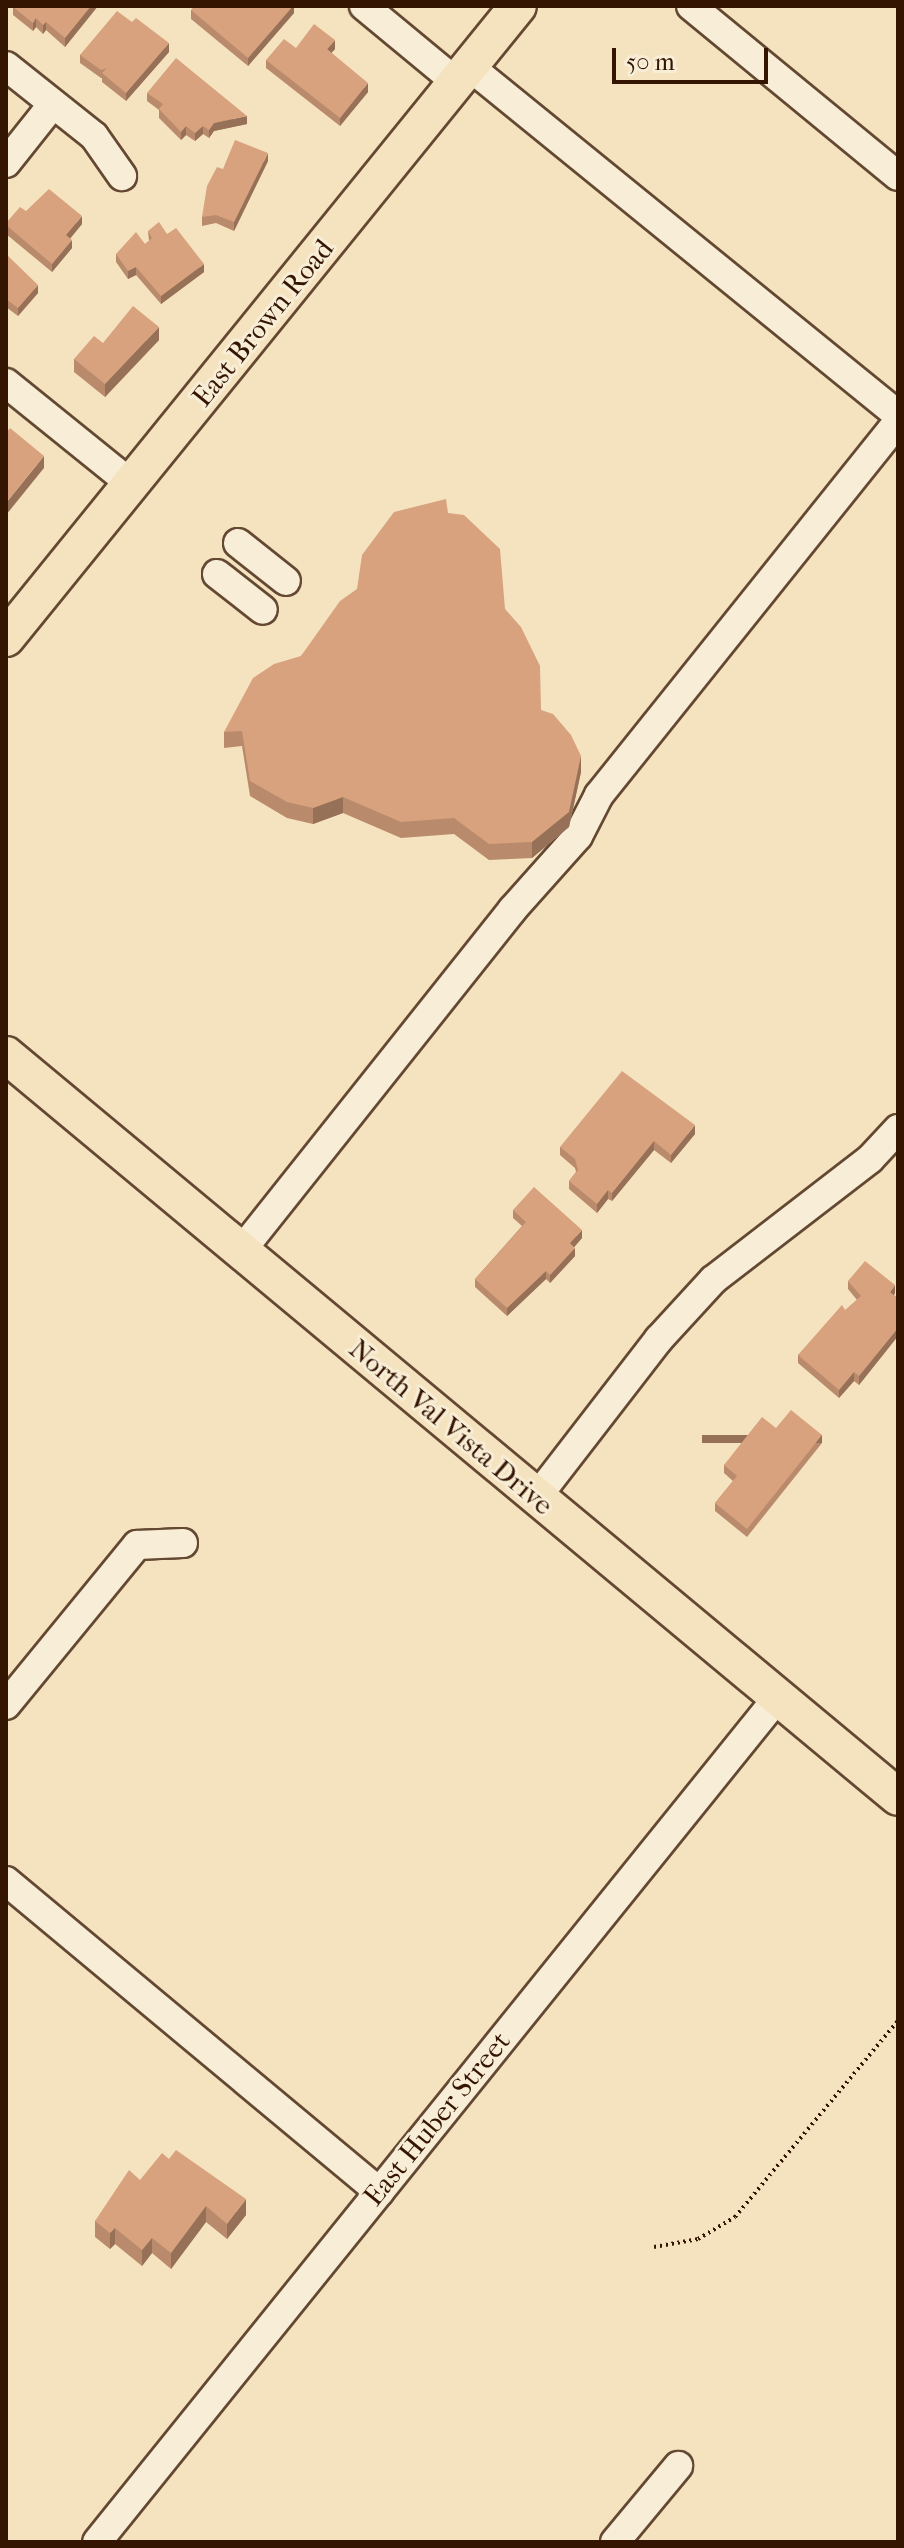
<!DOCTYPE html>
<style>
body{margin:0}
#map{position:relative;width:904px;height:2548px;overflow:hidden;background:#f5e3c0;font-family:"IM FELL French Canon",serif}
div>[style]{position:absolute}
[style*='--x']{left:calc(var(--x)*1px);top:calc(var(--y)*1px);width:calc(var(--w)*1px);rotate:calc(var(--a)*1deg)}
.path>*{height:4px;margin-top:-2px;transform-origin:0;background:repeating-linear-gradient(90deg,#341502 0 2px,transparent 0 6px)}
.roads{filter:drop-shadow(2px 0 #644832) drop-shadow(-2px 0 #644832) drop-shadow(0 2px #644832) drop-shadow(0 -2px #644832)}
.minor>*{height:28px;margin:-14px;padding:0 14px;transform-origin:14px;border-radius:14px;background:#f8edd6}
.major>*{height:36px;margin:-18px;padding:0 18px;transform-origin:18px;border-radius:18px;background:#f5e3c0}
.wall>*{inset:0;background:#b98b6c}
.shaded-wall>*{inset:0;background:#967158;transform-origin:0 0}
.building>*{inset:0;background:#d7a27d}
span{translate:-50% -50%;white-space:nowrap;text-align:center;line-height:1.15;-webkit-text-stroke:6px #f8edd6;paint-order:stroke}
.street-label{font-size:28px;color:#341502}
.frame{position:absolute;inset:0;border:8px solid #341502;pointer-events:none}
.scale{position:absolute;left:612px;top:48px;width:156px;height:36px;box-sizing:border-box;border:4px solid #341502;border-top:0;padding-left:10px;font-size:24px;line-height:28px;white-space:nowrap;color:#341502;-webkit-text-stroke:6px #f8edd6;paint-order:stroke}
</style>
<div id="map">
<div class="path">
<i style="--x:654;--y:2247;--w:45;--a:-10.3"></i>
<i style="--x:698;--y:2239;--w:43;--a:-30.7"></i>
<i style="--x:735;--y:2217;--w:255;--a:-50.3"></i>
</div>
<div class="roads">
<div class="minor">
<i style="--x:364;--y:6;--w:121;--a:39.6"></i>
<i style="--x:691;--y:6;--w:268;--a:39.4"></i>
<i style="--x:6;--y:66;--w:112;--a:38.5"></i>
<i style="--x:94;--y:136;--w:49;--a:55"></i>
<i style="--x:470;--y:67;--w:552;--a:39.11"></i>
<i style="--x:6;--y:163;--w:75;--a:-51.5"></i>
<i style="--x:6;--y:383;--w:161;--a:38.9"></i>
<i style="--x:238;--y:543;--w:61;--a:38.4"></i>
<i style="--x:217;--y:574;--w:58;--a:38"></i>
<i style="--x:241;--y:1251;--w:436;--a:-51.5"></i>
<i style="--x:512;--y:910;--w:99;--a:-48.3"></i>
<i style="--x:578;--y:836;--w:46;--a:-62.9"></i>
<i style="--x:599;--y:795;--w:478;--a:-51.3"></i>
<i style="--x:536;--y:1498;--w:201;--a:-52.3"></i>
<i style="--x:659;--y:1339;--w:80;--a:-47.5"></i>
<i style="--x:713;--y:1280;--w:198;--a:-37.6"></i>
<i style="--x:870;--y:1159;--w:41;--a:-47"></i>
<i style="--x:6;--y:1705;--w:207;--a:-50.7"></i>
<i style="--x:137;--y:1545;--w:46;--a:-2.5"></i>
<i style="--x:6;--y:1881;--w:486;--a:39.8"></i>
<i style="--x:97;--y:2542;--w:1085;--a:-51.13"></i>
<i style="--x:615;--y:2542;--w:99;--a:-50.3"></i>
</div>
<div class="major">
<i style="--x:6;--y:638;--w:813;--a:-50.99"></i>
<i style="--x:6;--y:1055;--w:1160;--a:39.75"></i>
</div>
</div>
<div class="wall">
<i style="clip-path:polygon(98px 6px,65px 47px,46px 30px,43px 34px,36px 27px,33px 31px,13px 15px,13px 7px)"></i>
<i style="clip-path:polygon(294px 6px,294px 13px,248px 66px,191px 19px,191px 10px)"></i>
<i style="clip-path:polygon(132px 22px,169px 52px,126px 101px,102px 82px,102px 78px,101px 78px,80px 63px,80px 55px)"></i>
<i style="clip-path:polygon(296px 48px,335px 49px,331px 53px,368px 92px,340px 126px,266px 68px,266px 60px)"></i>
<i style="clip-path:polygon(147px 93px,247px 124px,214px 131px,209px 138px,203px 134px,195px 141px,186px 135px,181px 140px,159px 118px,159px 110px,147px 101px)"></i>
<i style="clip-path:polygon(268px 161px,234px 231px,216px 223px,202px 226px,202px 217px,223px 169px)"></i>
<i style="clip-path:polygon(26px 211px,82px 224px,70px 239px,72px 248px,52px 272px,6px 234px,6px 223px)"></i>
<i style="clip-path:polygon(148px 231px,167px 234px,204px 272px,161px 304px,136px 275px,128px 279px,116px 262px,116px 254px,145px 244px,149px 241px)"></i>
<i style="clip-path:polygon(6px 254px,38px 293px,18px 316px,6px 307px)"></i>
<i style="clip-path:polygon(159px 340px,105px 397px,74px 372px,74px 359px,103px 343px)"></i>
<i style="clip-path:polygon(448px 513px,505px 609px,541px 710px,581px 772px,569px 827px,532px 858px,489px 860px,454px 834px,401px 838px,343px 813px,313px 824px,287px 818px,250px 796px,242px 746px,224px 748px,224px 732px,301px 656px,357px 589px)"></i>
<i style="clip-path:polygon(695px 1134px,671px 1163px,654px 1150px,612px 1201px,608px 1199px,597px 1213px,569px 1189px,569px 1181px,576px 1172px,575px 1168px,560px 1155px,560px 1147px)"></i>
<i style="clip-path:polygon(513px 1210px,582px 1238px,574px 1247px,575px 1256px,550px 1283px,546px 1279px,507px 1316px,475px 1287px,475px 1279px,522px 1226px,513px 1218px)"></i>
<i style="clip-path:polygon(848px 1281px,895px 1293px,894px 1295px,898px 1299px,898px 1336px,859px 1385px,854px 1381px,839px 1398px,798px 1363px,798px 1355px,857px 1300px,848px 1289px)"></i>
<i style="clip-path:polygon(776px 1428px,822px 1443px,747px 1537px,715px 1511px,715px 1503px,733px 1481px,724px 1473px,724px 1465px)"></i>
<i style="clip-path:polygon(140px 2180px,246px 2215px,227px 2239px,206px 2222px,171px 2269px,152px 2253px,142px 2266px,115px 2244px,110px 2249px,95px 2237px,95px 2221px)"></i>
</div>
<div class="shaded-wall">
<i style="clip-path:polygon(91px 6px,98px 6px,65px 47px,65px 38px)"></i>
<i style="clip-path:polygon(293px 6px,294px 6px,294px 13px,248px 66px,248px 58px)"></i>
<i style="clip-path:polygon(36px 18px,36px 27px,33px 31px,33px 23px)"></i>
<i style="clip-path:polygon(46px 22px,46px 30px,43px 34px,43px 25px)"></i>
<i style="clip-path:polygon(335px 40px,335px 49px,327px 58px,327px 49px)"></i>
<i style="clip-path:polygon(169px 43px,169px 52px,126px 101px,126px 93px)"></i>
<i style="clip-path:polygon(368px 83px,368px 92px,340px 126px,340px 118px)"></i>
<i style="clip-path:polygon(247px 116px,247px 124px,214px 131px,209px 138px,209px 130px,214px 123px)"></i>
<i style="clip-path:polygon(186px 126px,186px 135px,181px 140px,181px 132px)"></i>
<i style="clip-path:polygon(203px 126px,203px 134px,195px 141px,195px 133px)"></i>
<i style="clip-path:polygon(268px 153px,268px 161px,234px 231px,234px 222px)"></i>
<i style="clip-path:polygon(82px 216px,82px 224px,66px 243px,66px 235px)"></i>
<i style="clip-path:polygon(72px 240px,72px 248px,52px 272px,52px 264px)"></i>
<i style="clip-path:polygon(204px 264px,204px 272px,161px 304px,161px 296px)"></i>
<i style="clip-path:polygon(136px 267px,136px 275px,128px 279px,128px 271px)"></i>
<i style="clip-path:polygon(38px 285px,38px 293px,18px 316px,18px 308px)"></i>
<i style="clip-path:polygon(159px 327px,159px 340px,105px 397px,105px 384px)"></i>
<i style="clip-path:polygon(44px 456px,44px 468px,6px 515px,6px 503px)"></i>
<i style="clip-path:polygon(581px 756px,581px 772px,569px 827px,532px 858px,532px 842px)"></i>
<i style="clip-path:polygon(343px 797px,343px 813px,313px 824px,313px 808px)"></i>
<i style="clip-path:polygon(695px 1125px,695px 1134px,671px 1163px,671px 1155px)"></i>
<i style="clip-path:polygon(654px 1141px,654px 1150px,612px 1201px,612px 1193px)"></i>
<i style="clip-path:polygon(608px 1190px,608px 1199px,597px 1213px,597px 1204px)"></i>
<i style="clip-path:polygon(582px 1230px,582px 1238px,570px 1252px,570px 1243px)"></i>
<i style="clip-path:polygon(575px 1248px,575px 1256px,550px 1283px,550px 1275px)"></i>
<i style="clip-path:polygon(546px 1271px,546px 1279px,507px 1316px,507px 1308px)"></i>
<i style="clip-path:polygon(895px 1285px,895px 1293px,890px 1300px,890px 1292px)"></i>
<i style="clip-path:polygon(898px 1328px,898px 1336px,859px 1385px,859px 1376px)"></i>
<i style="clip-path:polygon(854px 1372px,854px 1381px,839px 1398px,839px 1390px)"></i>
<i style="left:822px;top:1435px;width:8px;height:120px;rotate:90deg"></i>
<i style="clip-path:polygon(246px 2199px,246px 2215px,227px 2239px,227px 2224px)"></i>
<i style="clip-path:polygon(206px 2206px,206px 2222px,171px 2269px,171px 2253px)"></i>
<i style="clip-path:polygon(115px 2228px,115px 2244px,110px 2249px,110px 2233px)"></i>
<i style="clip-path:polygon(152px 2238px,152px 2253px,142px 2266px,142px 2250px)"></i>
</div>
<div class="building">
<i style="clip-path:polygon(14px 6px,91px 6px,65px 38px,46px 22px,43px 25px,36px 18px,33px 23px,13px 7px)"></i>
<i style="clip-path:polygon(194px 6px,293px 6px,248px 58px,191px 10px)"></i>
<i style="clip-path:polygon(117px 11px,132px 22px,136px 18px,169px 43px,126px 93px,102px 73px,107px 68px,101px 70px,80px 55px)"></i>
<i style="clip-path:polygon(314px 24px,335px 40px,327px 49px,368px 83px,340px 118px,266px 60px,284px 39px,296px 48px)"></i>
<i style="clip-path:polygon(176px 58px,247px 116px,214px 123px,209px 130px,203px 126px,195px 133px,186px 126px,181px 132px,159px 109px,163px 104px,147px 93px)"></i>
<i style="clip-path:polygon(235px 140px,268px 153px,234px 222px,216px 215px,202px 217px,207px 186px,217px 167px,223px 169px)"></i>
<i style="clip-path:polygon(49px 189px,82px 216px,66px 235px,72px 240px,52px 264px,6px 225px,6px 223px,20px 207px,26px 211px)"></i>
<i style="clip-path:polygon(159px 222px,167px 234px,176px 228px,204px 264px,161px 296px,136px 267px,128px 271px,116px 254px,136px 232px,145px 244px,152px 238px,148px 231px)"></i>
<i style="clip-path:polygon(6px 254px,38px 285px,18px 308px,6px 299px)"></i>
<i style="clip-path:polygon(133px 306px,159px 327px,105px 384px,74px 359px,94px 336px,103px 343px)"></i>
<i style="clip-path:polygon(10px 428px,44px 456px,6px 503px,6px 433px)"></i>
<i style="clip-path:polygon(446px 499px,448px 513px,464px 515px,500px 549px,505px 609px,521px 627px,540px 666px,541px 710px,553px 714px,571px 735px,581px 756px,569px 812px,532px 842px,489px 844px,454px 818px,401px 822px,343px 797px,313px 808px,287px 802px,250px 781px,242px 731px,224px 732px,253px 678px,274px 664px,301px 656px,340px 601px,357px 589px,362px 555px,394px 512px)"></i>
<i style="clip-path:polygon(622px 1071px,695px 1125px,671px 1155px,654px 1141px,612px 1193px,608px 1190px,597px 1204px,569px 1181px,578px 1170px,575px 1159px,560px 1147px)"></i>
<i style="clip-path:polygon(534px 1187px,582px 1230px,570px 1243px,575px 1248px,550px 1275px,546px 1271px,507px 1308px,475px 1279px,526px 1222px,513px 1210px)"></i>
<i style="clip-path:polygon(865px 1261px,895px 1285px,890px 1292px,898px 1299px,898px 1328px,859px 1376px,854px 1372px,839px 1390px,798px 1355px,842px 1305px,845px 1310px,861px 1296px,848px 1281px)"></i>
<i style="clip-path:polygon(791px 1410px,822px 1435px,747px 1529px,715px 1503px,737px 1476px,724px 1465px,762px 1417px,776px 1428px)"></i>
<i style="clip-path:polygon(176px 2150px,246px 2199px,227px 2224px,206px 2206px,171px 2253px,152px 2238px,142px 2250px,115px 2228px,110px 2233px,95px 2221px,129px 2170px,140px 2180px,162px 2153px,169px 2159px)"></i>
</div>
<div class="street-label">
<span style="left:263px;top:323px;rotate:-51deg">East Brown Road</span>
<span style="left:451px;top:1427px;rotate:40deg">North Val Vista Drive</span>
<span style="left:437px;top:2119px;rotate:-51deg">East Huber Street</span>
</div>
<div class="frame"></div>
<div class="scale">50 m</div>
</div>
